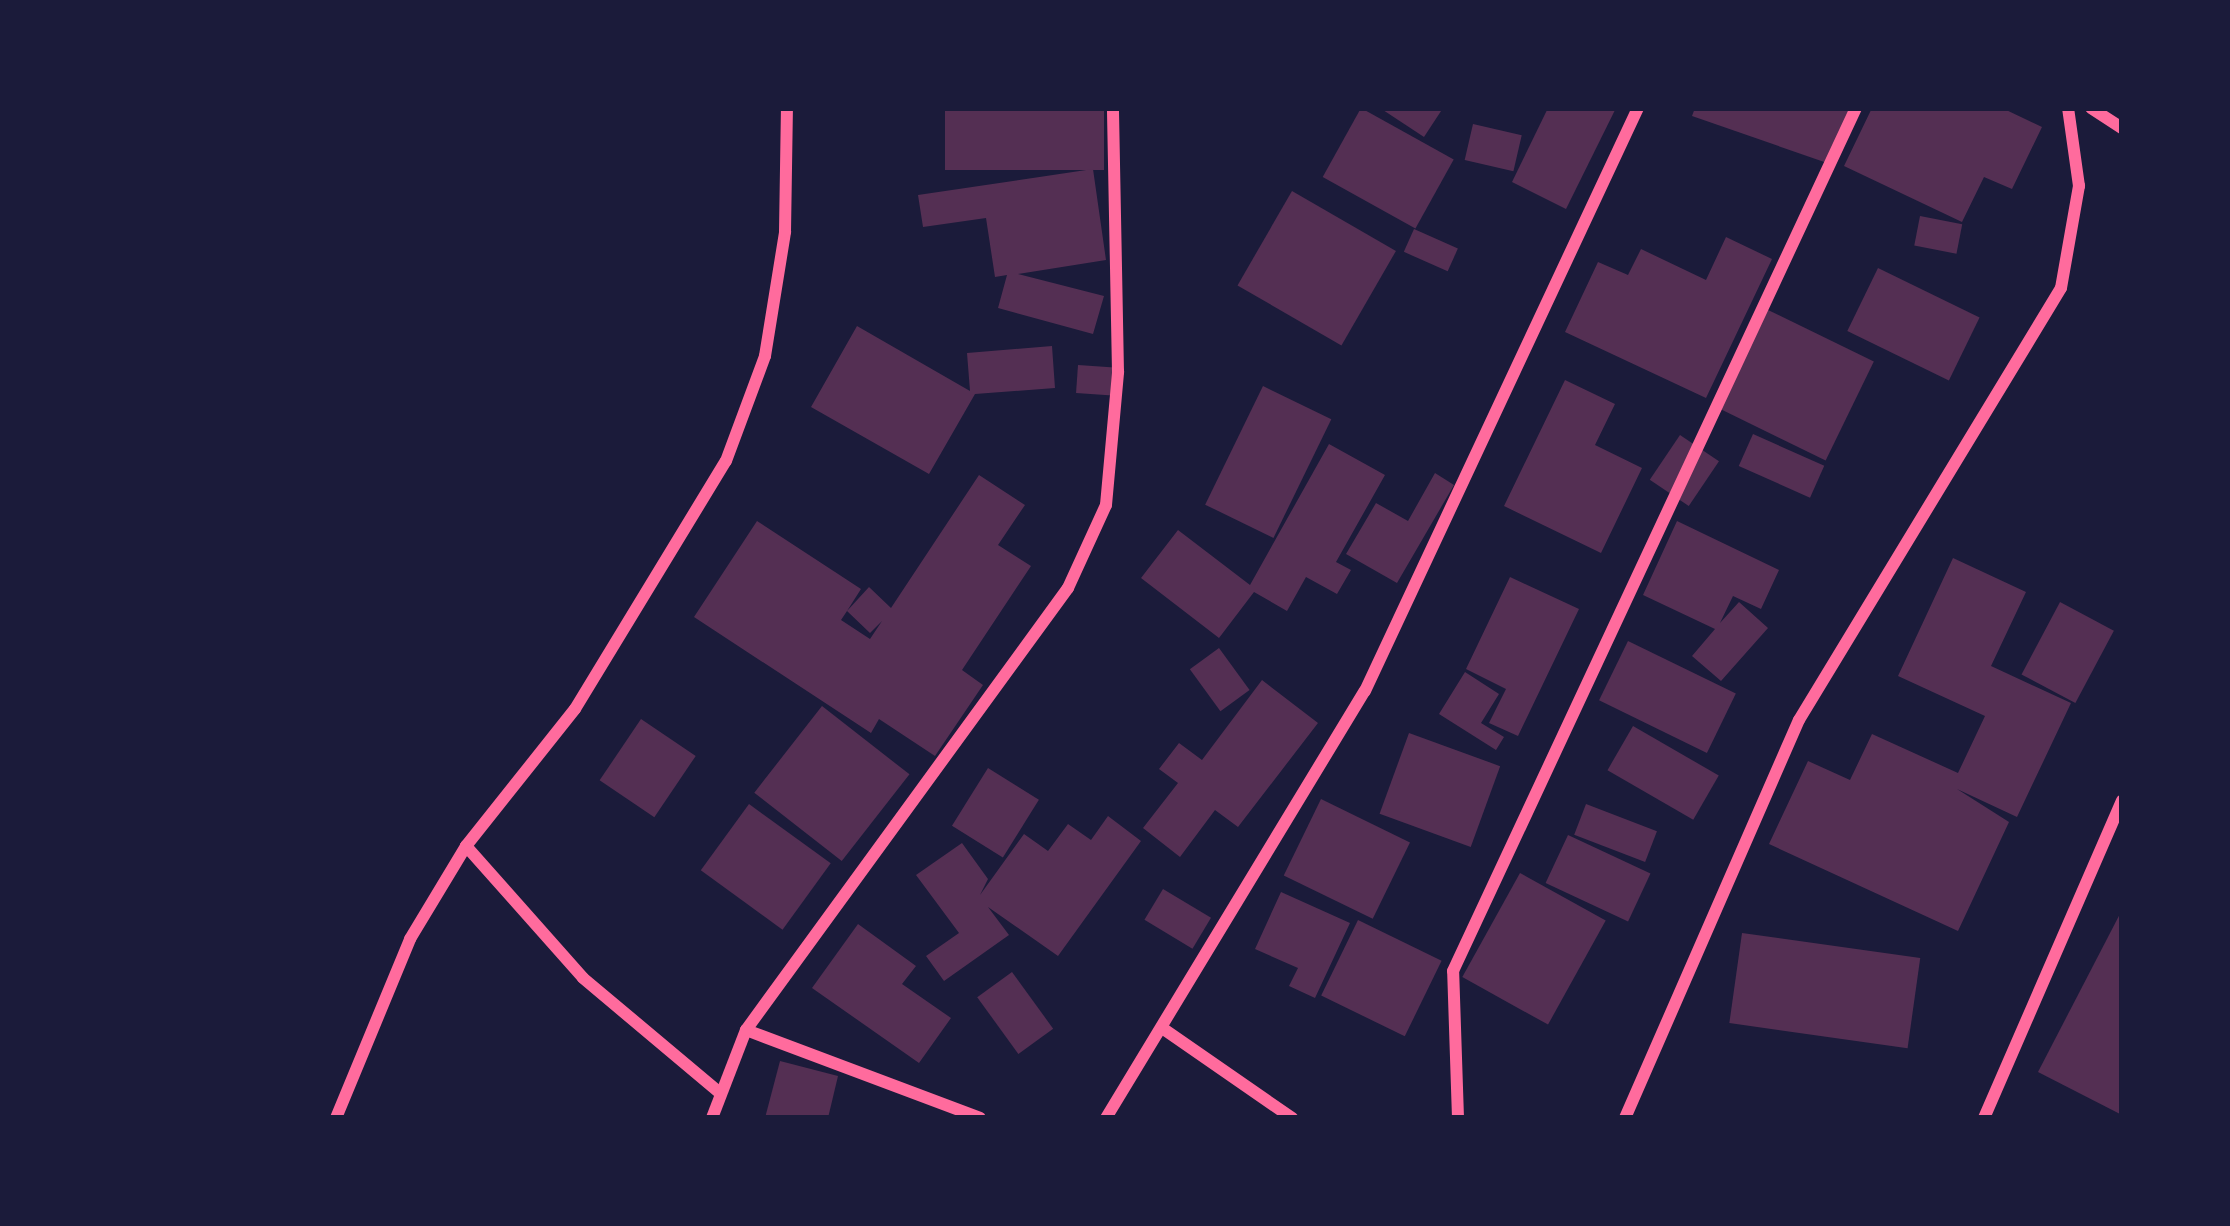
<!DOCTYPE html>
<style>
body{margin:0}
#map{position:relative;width:2230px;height:1226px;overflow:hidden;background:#1b1b3a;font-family:"Times New Roman",serif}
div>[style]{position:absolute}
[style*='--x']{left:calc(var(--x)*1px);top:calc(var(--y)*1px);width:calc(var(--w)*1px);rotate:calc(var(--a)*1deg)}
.building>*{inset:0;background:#542f53;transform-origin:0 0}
.minor>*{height:12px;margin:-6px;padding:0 6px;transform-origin:6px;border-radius:6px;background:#ff6b9d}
span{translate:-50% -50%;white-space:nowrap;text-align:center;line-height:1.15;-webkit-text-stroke:12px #1b1b3a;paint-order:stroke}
.frame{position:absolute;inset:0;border:111px solid #1b1b3a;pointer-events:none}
</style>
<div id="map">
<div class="building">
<i style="left:945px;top:108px;width:159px;height:62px"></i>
<i style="left:1361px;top:108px;width:106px;height:79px;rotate:29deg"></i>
<i style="clip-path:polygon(1380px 108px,1443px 108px,1424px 137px)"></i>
<i style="clip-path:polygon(1548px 108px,1616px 108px,1566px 209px,1512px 182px)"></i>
<i style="clip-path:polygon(1695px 108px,1850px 108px,1830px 164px,1692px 116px)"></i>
<i style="clip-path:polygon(1872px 108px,2002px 108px,2042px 127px,2012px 189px,1984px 177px,1962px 222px,1844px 166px)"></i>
<i style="left:1473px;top:124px;width:50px;height:37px;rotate:13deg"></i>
<i style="clip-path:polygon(1093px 169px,1106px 260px,1018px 274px,1104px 296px,1093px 334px,998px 308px,1007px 275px,995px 277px,986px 218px,923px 227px,918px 195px)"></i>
<i style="left:1292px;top:191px;width:120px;height:109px;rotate:30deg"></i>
<i style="left:1920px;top:216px;width:43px;height:30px;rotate:11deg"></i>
<i style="left:1414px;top:229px;width:48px;height:25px;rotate:24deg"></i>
<i style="clip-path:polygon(1726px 237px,1772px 259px,1706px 398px,1565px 332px,1598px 262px,1628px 275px,1641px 249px,1706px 280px)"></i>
<i style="left:1878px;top:268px;width:113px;height:70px;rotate:26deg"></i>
<i style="left:1766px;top:309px;width:120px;height:110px;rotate:26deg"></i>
<i style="clip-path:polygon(857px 326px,970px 391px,967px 353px,1052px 346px,1055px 388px,975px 394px,929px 474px,811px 407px)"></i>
<i style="left:1078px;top:365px;width:40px;height:28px;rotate:4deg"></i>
<i style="clip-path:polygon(1565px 380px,1615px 404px,1595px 445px,1642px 468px,1601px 553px,1504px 506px)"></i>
<i style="left:1263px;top:386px;width:76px;height:132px;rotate:26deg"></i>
<i style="left:1753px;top:434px;width:78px;height:35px;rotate:24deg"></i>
<i style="left:1680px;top:435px;width:47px;height:54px;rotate:34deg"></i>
<i style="clip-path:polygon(1329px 444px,1385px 475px,1336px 562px,1351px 570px,1337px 594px,1306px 577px,1287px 611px,1254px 592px,1219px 638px,1141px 578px,1178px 530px,1250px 585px)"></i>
<i style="clip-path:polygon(1435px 473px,1454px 485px,1397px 583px,1346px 554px,1376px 503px,1408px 521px)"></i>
<i style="clip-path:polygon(evenodd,979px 475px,1025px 505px,998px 545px,1031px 566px,962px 670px,983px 685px,935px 756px,879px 719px,871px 733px,694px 617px,757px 521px,861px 589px,847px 611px,869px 587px,891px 608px,979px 475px,847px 611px,870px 633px,882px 621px,870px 639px,841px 620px,847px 611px)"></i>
<i style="clip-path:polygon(1677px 521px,1779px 570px,1761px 609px,1733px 596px,1720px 623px,1739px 602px,1768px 628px,1721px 681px,1692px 656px,1715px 629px,1643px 595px)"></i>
<i style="clip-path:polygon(1953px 558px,2026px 592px,1991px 666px,2071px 703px,2017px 817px,1957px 789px,2009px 822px,1958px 931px,1769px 844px,1808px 761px,1850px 780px,1872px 734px,1958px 773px,1985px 716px,1898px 676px)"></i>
<i style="clip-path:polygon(1510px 577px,1579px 609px,1518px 736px,1489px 723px,1506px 689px,1466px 669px)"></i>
<i style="left:2060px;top:602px;width:61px;height:82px;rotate:28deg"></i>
<i style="left:1628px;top:641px;width:120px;height:66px;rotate:26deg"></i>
<i style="left:1219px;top:648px;width:52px;height:36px;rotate:54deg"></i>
<i style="clip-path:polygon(1465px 672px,1499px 694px,1481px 723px,1504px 737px,1496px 750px,1439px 714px)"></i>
<i style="clip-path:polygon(1262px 680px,1318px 723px,1238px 827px,1215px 810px,1180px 857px,1143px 828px,1178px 783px,1159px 769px,1179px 743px,1202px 760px)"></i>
<i style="left:822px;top:706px;width:111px;height:110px;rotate:38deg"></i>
<i style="left:641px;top:719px;width:66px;height:74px;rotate:34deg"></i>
<i style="left:1633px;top:726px;width:99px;height:51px;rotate:30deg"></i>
<i style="left:1409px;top:733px;width:97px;height:86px;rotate:20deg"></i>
<i style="left:988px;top:768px;width:60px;height:68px;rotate:32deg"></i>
<i style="left:1321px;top:799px;width:99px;height:85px;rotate:26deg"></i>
<i style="left:749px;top:804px;width:101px;height:82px;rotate:36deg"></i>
<i style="left:1586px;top:804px;width:76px;height:33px;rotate:21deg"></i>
<i style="clip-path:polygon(1108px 816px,1141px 841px,1058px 956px,988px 907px,1009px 935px,944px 981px,926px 956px,959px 933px,916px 875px,962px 843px,988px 879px,980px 895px,1024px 834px,1048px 851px,1068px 824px,1091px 840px)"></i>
<i style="left:1568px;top:835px;width:91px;height:53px;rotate:25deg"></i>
<i style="left:1520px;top:873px;width:98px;height:119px;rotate:29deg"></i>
<i style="left:1163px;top:889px;width:56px;height:36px;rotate:31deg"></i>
<i style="clip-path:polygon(1281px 892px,1350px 923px,1315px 998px,1289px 986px,1298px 968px,1255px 949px)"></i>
<i style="clip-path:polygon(2122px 910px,2122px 1115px,2038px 1072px)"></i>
<i style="left:1358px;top:920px;width:93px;height:84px;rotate:26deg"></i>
<i style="clip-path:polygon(858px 924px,916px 966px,902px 984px,951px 1018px,919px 1063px,812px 988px)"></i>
<i style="left:1742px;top:933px;width:180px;height:91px;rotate:8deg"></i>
<i style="left:1012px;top:972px;width:70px;height:43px;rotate:54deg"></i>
<i style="clip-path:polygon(780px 1061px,838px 1076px,828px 1118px,765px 1118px)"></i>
</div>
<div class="minor">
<i style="--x:2091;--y:108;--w:37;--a:33"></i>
<i style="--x:466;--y:846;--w:176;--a:48.4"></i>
<i style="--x:583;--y:978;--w:179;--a:40"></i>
<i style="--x:746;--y:1030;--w:250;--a:20.6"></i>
<i style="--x:1165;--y:1030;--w:155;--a:34.7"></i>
<i style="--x:336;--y:1118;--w:194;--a:-67.5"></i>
<i style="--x:410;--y:939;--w:109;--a:-58.9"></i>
<i style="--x:466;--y:846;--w:175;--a:-51.5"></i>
<i style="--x:575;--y:709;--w:290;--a:-58.7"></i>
<i style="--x:726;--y:461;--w:112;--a:-69.6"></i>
<i style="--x:765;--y:356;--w:126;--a:-80.8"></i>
<i style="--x:785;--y:232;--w:124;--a:-89.1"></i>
<i style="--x:712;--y:1118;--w:94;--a:-68.9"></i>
<i style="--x:746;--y:1030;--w:547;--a:-53.93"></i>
<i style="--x:1068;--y:588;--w:91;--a:-65.4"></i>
<i style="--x:1106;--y:505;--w:134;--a:-84.8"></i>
<i style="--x:1118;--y:372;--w:264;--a:-91.1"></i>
<i style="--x:1106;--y:1118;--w:499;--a:-58.8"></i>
<i style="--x:1365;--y:691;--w:644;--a:-64.91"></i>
<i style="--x:1458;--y:1118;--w:147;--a:-91.9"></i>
<i style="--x:1453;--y:971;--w:952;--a:-64.97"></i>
<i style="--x:1625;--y:1118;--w:434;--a:-66.4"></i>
<i style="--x:1799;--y:720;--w:505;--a:-58.76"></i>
<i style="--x:2061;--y:288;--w:104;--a:-80"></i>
<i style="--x:2079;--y:186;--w:79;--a:-98"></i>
<i style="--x:1984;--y:1118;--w:346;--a:-66.5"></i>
</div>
<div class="frame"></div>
</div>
